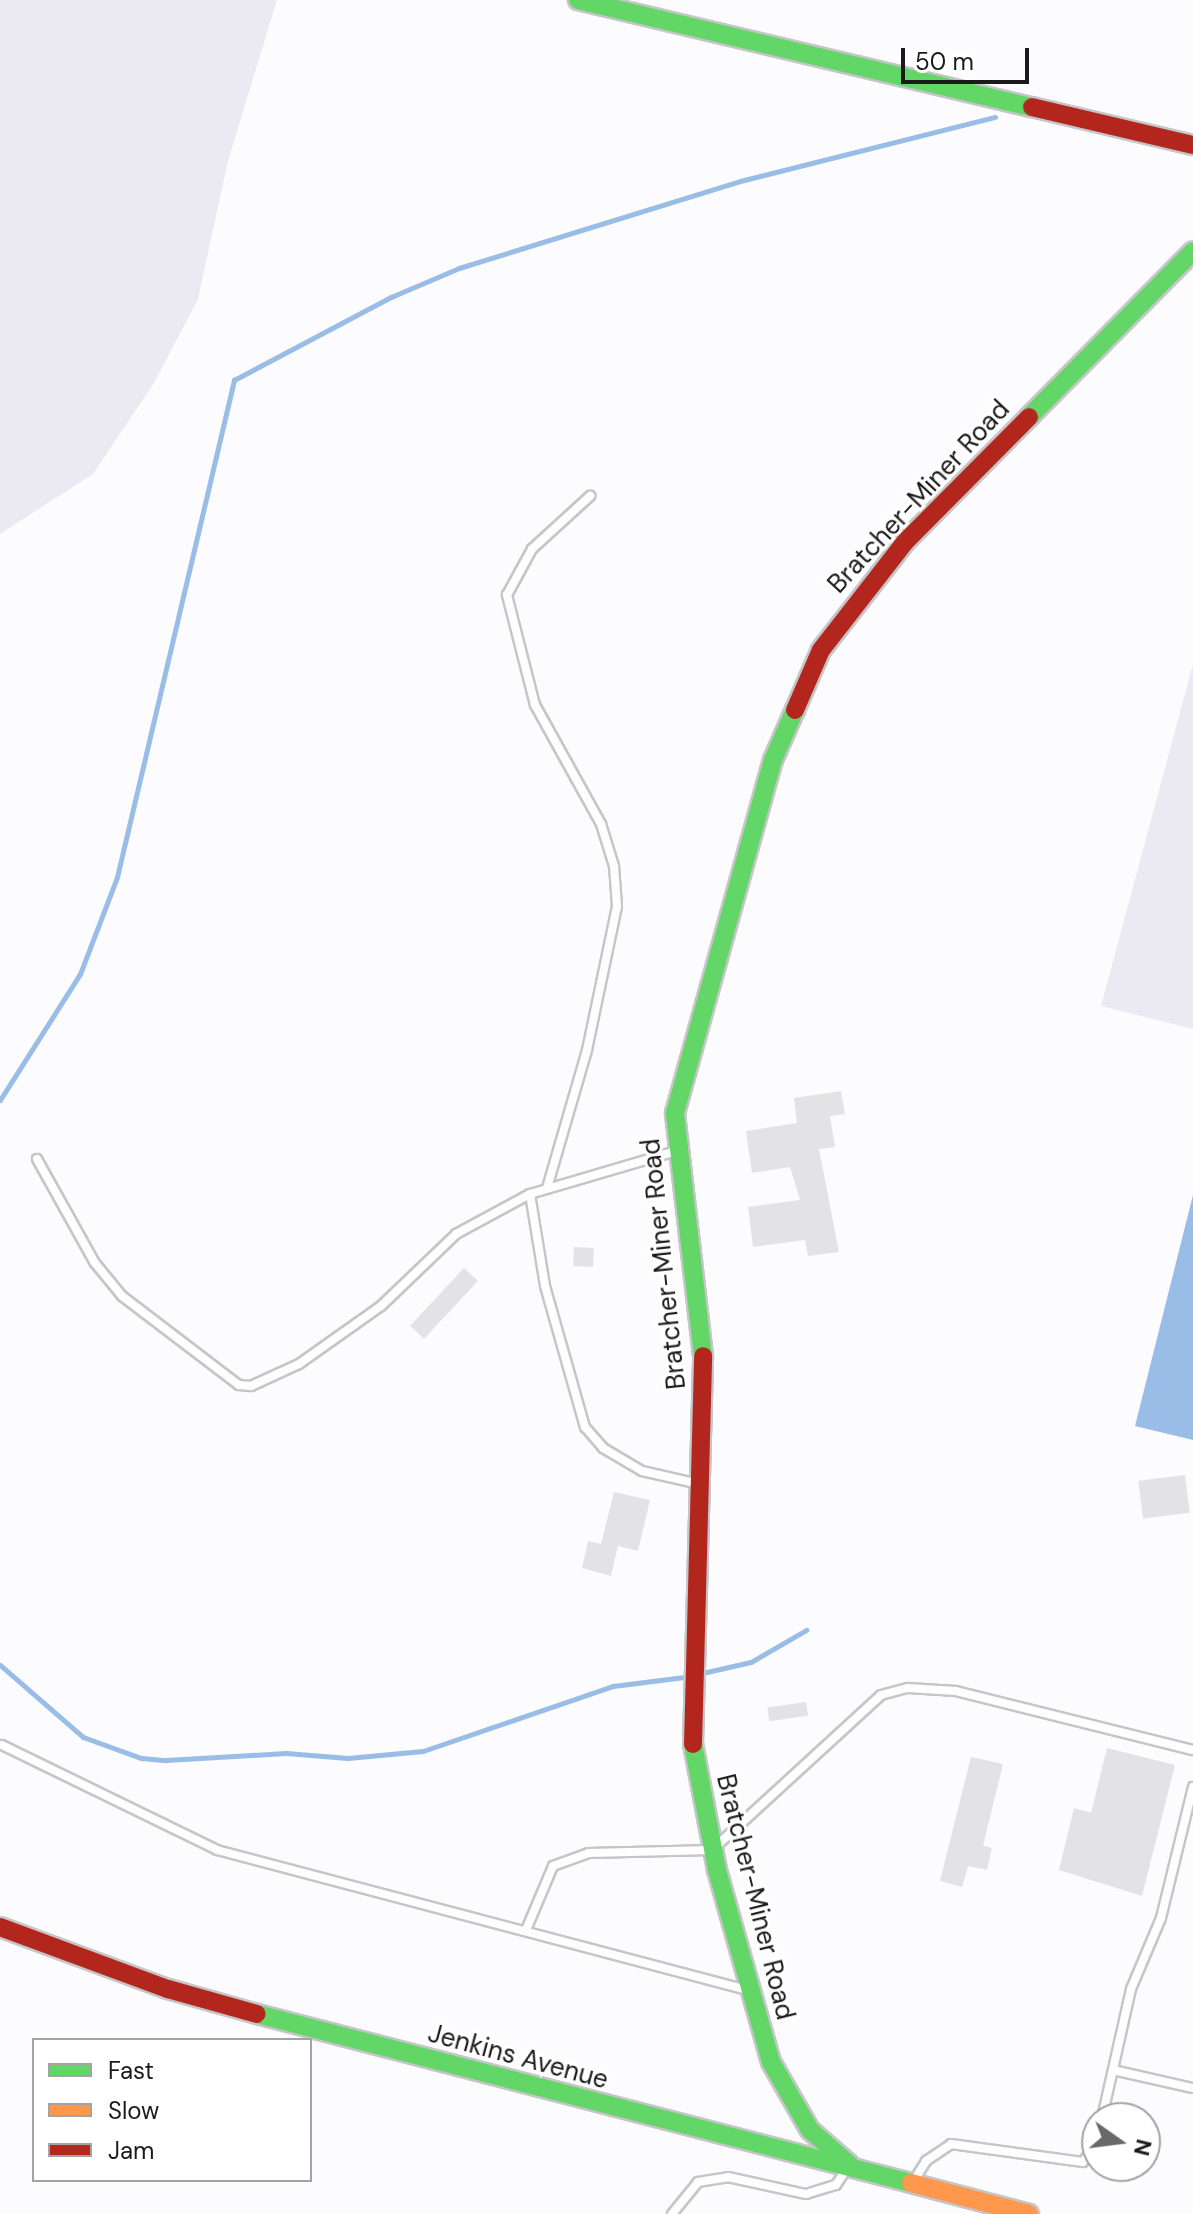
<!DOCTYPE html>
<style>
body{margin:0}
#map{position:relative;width:1193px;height:2214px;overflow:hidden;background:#fcfbfe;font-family:"DM Sans",sans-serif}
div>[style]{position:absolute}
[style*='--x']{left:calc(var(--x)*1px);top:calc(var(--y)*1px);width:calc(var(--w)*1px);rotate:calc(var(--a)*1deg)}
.built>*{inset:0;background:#ebeaf2}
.water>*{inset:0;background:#99bde6}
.stream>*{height:5px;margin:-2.5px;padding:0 2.5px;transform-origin:2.5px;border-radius:2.5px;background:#99bde6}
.building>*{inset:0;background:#e3e2e5;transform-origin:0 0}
.roads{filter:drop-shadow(2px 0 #c6c5c8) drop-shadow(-2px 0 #c6c5c8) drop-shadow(0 2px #c6c5c8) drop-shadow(0 -2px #c6c5c8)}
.lane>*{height:8px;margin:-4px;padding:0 4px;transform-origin:4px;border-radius:4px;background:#fffeff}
.fast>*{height:18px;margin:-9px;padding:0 9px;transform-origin:9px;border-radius:9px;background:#63d668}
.slow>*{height:18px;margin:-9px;padding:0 9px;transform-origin:9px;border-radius:9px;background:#ff974d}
.jam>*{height:18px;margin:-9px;padding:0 9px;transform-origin:9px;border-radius:9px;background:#b3261e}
span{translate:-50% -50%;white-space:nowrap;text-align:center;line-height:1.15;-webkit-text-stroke:6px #fff;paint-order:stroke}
.street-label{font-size:26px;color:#1a1a1b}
.legend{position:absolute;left:32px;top:2038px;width:280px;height:144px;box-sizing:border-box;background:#fff;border:2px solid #a3a3a4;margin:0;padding:10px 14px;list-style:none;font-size:24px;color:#1a1a1b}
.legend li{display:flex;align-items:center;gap:16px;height:40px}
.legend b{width:40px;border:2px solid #a3a3a4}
.north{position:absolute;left:1081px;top:2102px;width:80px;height:80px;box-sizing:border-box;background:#fff;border:2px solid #a3a3a4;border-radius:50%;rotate:104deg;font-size:22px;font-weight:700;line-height:32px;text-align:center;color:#1a1a1b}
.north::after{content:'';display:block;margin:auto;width:28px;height:36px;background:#69696a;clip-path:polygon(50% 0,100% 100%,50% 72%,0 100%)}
.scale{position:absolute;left:901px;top:48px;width:128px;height:36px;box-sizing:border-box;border:4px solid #1a1a1b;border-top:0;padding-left:10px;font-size:24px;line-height:28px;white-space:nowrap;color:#1a1a1b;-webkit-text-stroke:6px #fff;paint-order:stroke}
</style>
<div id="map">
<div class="built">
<i style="clip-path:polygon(0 0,277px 0,228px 161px,198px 299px,154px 383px,93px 474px,0 534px)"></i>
<i style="clip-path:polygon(1193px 664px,1193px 1029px,1101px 1006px)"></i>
</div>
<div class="water">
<i style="clip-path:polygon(1193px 1195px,1193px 1440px,1135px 1426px)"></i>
</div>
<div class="stream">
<i style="--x:0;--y:1100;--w:149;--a:-57.6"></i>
<i style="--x:80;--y:974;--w:104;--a:-69.1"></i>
<i style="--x:117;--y:877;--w:511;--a:-76.75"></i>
<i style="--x:234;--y:380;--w:178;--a:-27.9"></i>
<i style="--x:391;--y:297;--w:74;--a:-23.1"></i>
<i style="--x:459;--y:268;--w:294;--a:-17.2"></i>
<i style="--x:740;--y:181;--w:263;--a:-14.1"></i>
<i style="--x:0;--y:1665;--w:110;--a:40.9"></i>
<i style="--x:83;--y:1737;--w:62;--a:19.9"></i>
<i style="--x:141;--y:1758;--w:25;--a:5"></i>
<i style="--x:166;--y:1760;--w:120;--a:-3.3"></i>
<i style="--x:286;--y:1753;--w:62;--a:4.6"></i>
<i style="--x:348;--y:1758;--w:75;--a:-5.3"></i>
<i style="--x:423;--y:1751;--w:201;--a:-18.9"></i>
<i style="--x:613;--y:1686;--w:72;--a:-7.2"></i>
<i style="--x:698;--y:1674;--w:54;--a:-12.8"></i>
<i style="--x:751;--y:1662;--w:64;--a:-30.2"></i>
</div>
<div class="building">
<i style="clip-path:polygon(841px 1091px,845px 1114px,830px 1116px,835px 1147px,819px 1149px,839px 1252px,808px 1256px,805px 1240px,753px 1247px,748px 1207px,800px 1200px,790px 1167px,752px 1173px,746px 1131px,797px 1123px,794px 1098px)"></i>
<i style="left:574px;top:1247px;width:20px;height:19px;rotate:3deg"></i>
<i style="left:464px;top:1268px;width:19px;height:79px;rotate:43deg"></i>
<i style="left:1185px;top:1475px;width:38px;height:47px;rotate:83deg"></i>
<i style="clip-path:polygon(614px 1492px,650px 1500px,638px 1551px,618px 1546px,611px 1576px,582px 1568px,588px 1541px,601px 1544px)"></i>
<i style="left:806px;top:1702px;width:14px;height:39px;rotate:82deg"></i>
<i style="clip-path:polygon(1107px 1748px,1175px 1765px,1142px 1896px,1059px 1870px,1074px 1808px,1091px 1813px)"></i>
<i style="clip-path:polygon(971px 1757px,1003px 1764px,983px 1846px,992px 1848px,987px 1870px,968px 1866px,962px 1887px,940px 1881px)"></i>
</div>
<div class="roads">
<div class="lane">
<i style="--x:37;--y:1159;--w:119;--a:60.9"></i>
<i style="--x:95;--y:1263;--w:43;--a:50.7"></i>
<i style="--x:122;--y:1296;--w:147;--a:37.3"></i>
<i style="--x:239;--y:1385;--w:12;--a:5"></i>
<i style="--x:251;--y:1386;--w:53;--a:-24.6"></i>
<i style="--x:299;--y:1364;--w:100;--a:-35.3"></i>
<i style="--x:381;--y:1306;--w:104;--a:-43.8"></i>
<i style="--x:456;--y:1234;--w:84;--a:-28.4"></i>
<i style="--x:530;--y:1194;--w:152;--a:-16.4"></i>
<i style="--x:547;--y:1188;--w:144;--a:-73.8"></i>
<i style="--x:587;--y:1050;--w:147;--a:-78.2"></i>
<i style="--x:617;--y:906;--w:40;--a:-94.3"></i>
<i style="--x:614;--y:866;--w:44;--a:-107.2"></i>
<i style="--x:601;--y:824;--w:136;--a:-119"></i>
<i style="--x:535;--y:705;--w:114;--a:-104.3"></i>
<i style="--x:507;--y:595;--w:52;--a:-61.5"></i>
<i style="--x:532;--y:549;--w:79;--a:-42.4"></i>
<i style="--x:530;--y:1194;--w:93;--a:80.7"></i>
<i style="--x:545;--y:1286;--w:147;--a:74.2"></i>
<i style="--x:585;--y:1427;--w:28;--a:49"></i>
<i style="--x:603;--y:1448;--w:45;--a:30.5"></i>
<i style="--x:642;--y:1471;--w:58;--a:12.8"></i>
<i style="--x:2;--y:1745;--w:239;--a:26"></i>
<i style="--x:217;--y:1850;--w:548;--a:14.8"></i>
<i style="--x:526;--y:1930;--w:69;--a:-67.1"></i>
<i style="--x:553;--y:1866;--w:38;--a:-20"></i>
<i style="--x:589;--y:1853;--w:123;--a:-1.4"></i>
<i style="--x:712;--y:1850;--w:229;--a:-42.5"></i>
<i style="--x:881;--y:1695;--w:28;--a:-15"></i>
<i style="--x:908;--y:1688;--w:48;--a:3.6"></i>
<i style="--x:956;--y:1691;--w:244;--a:14"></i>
<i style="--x:1113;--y:2070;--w:82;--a:12.7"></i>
<i style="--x:1102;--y:2118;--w:132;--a:-77.3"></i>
<i style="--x:1131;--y:1989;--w:77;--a:-67.1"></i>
<i style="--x:1161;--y:1918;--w:135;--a:-76.3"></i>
<i style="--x:913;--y:2182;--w:25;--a:-58"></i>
<i style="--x:926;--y:2161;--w:30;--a:-34"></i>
<i style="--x:951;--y:2144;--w:133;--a:7.8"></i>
<i style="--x:1083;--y:2162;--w:24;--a:-55"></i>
<i style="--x:672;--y:2214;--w:41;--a:-50.9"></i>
<i style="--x:698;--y:2182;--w:30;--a:-9"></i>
<i style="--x:728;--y:2177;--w:80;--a:12.3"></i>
<i style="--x:806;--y:2194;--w:31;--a:-17"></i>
<i style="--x:836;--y:2185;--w:20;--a:-57"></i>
</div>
<div class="fast">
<i style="--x:578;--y:0;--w:466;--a:13.3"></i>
<i style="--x:1029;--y:417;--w:233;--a:-45.3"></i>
<i style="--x:703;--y:1356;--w:245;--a:-96.6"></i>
<i style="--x:675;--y:1113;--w:366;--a:-74.5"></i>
<i style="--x:773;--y:760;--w:55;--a:-66.3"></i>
<i style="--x:693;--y:1744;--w:128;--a:79.2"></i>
<i style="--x:717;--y:1870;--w:199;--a:74.3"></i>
<i style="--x:771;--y:2062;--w:78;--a:60.2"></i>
<i style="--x:810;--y:2130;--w:52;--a:41.1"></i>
<i style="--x:257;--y:2014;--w:675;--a:14.49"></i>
</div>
<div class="slow">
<i style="--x:911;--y:2183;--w:122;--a:14.7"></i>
</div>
<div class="jam">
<i style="--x:1032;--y:107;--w:165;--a:13.3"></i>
<i style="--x:795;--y:710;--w:65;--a:-66.6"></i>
<i style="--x:821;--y:650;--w:137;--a:-52.1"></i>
<i style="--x:905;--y:542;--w:176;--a:-45.2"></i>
<i style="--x:693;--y:1744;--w:388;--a:-88.5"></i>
<i style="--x:0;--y:1927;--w:179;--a:20.3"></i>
<i style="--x:168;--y:1989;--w:92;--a:15.7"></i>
</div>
</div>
<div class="street-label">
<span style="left:919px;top:497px;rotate:-47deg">Bratcher-Miner Road</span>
<span style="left:664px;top:1264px;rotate:-96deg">Bratcher-Miner Road</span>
<span style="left:755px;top:1897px;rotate:76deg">Bratcher-Miner Road</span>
<span style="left:518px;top:2057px;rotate:15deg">Jenkins Avenue</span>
</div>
<ul class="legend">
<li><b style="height:10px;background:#63d668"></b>Fast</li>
<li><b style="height:10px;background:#ff974d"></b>Slow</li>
<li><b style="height:10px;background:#b3261e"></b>Jam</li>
</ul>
<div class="north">N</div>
<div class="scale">50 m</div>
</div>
